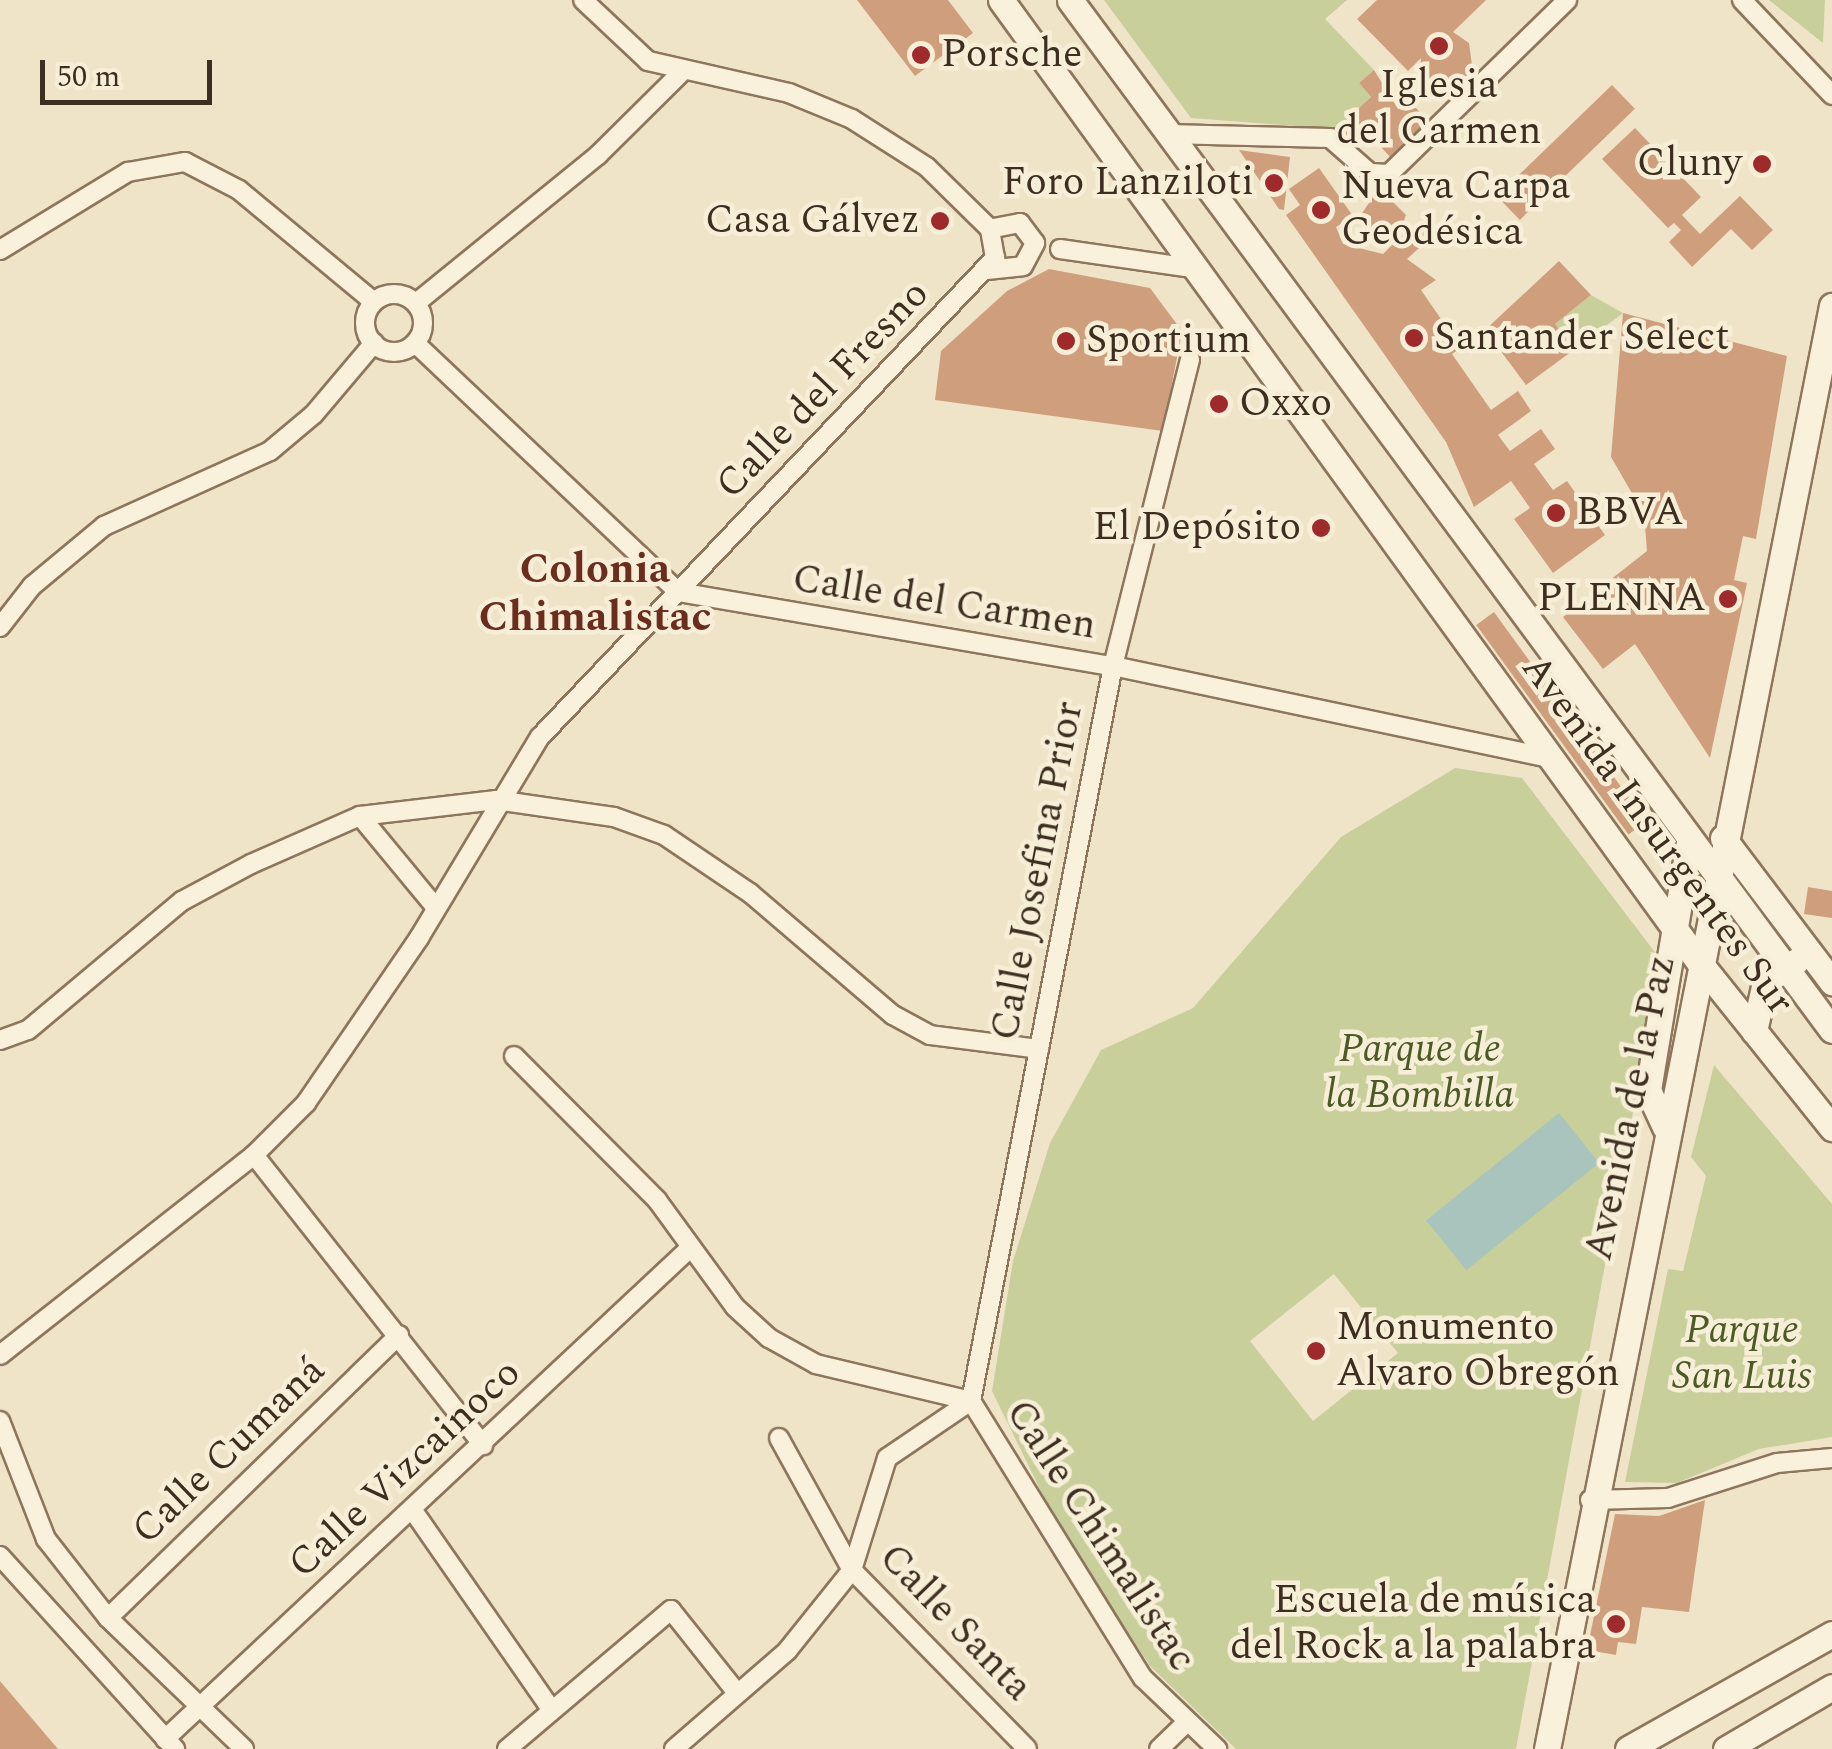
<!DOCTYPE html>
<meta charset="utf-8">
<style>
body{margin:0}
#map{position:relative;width:1832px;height:1749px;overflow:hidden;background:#f0e4c8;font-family:Spectral,serif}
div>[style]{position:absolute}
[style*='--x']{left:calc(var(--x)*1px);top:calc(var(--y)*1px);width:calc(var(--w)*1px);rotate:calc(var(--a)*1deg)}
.green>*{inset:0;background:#c9cf9b}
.water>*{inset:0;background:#a9c4bc;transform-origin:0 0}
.building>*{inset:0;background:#cf9f7d;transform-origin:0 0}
.roads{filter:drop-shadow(2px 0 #8d765c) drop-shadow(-2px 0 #8d765c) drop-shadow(0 2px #8d765c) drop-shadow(0 -2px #8d765c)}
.street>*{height:18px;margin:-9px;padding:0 9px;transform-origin:9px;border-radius:9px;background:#faf1dc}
.street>.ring{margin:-9px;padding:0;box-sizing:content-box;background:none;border:18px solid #faf1dc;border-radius:50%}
.secondary>*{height:25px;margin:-12.5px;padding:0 12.5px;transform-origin:12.5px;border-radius:12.5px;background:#faf1dc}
.dots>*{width:28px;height:28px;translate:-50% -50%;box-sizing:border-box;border:5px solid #f7eed8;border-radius:50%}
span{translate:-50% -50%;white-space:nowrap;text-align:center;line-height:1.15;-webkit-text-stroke:9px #f7eed8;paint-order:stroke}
.poi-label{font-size:40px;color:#3d2e20}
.left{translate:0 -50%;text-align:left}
.right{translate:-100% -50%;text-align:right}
.street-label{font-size:40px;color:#3d2e20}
.park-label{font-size:40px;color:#4d5a26;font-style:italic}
.neighbourhood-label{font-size:42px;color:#6b2e1e;font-weight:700}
.scale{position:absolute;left:40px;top:60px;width:172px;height:45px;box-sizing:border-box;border:5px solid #3d2e20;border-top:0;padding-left:12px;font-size:30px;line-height:35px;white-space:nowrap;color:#3d2e20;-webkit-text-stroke:8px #f7eed8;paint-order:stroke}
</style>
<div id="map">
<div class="green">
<i style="clip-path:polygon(1104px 0,1347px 0,1325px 19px,1374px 70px,1359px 83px,1371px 97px,1336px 129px,1191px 118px)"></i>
<i style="clip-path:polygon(1769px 0,1825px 0,1823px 43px)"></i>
<i style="clip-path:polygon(1591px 295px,1623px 313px,1575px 349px,1555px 324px)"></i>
<i style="clip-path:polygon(evenodd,1455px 768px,1522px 778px,1661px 960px,1516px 1749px,1236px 1749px,1150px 1666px,1057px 1524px,992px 1391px,1013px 1261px,1050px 1143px,1101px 1050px,1193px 1008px,1341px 837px,1455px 768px,1334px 1274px,1398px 1353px,1313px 1421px,1250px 1341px,1334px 1274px)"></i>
<i style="clip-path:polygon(1714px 1065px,1832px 1204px,1832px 1437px,1759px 1449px,1677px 1483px,1625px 1482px,1668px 1269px,1683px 1271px,1706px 1176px,1691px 1157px)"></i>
</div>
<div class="water">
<i style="left:1559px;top:1113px;width:64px;height:171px;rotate:51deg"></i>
</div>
<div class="building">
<i style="clip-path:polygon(857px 0,948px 0,973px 33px,915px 76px)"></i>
<i style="clip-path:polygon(1377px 0,1486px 0,1453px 32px,1469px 43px,1474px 80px,1459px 90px,1432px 83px,1420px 71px,1421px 58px,1408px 71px,1357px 19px)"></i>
<i style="clip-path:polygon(1374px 70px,1398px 109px,1416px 108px,1429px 122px,1390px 157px,1363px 127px,1347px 142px,1336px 129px,1371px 97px,1359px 83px)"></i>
<i style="left:1612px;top:85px;width:33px;height:160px;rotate:46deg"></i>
<i style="clip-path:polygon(1635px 128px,1701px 197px,1682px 215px,1700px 234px,1740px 196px,1773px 230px,1752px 250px,1731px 229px,1692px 267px,1669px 242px,1681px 230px,1674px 223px,1668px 228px,1602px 159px)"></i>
<i style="clip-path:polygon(1239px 150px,1290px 157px,1284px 210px,1279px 209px)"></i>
<i style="clip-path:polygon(1319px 168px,1353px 216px,1336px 227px,1343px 244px,1383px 254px,1397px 240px,1370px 242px,1358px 219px,1373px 197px,1387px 196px,1406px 215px,1397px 240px,1417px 223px,1430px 238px,1407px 259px,1436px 280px,1421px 290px,1461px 348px,1452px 354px,1491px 410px,1518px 391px,1531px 411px,1498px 435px,1510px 451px,1541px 429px,1555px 449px,1534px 464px,1553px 490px,1567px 481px,1605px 535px,1553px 573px,1514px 519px,1530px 508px,1511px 481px,1474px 507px,1446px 442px,1286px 215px,1300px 205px,1289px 189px)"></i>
<i style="clip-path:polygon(1559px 261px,1591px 295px,1555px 324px,1575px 349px,1526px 385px,1485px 330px)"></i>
<i style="clip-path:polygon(1049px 269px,1150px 288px,1182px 331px,1163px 431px,935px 400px,941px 351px,1007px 291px)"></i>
<i style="clip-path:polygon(1623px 313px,1787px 356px,1756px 539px,1743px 536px,1734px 580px,1747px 583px,1710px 758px,1635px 644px,1603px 669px,1563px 617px,1647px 551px,1644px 514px,1611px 457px)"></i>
<i style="left:1494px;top:612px;width:259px;height:22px;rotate:54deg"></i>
<i style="clip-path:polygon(1808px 887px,1832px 891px,1832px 918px,1804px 914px)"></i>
<i style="clip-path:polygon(1705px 1500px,1689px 1612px,1642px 1607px,1636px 1644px,1618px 1642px,1616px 1655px,1587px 1650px,1615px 1514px,1659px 1516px)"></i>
<i style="clip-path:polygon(0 1681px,58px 1749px,0 1749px)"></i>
</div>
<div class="roads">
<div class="street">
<i style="--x:1742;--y:0;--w:131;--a:46.5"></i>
<i style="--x:1167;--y:134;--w:163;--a:1.4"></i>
<i style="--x:1330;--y:138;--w:53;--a:41.2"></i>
<i style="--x:1370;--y:173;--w:19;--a:3"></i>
<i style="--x:1389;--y:174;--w:249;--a:-44.3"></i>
<i style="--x:1060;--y:249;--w:139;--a:8.2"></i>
<i style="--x:0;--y:250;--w:150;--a:-31.4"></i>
<i style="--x:128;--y:172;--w:58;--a:-10"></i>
<i style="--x:185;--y:162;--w:61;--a:27.4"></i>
<i style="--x:239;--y:190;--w:175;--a:39.7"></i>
<i style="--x:987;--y:270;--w:36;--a:-6"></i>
<i style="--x:1023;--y:266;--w:26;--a:-62"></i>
<i style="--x:1035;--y:243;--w:25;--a:-127"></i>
<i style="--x:1020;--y:223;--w:31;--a:169"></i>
<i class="ring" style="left:365px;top:294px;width:40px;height:40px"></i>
<i style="--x:416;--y:303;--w:235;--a:-39.1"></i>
<i style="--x:598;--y:155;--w:118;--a:-44.7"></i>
<i style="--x:415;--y:343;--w:362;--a:43.4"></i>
<i style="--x:678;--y:592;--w:441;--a:9.7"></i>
<i style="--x:1113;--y:666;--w:451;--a:11.9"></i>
<i style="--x:0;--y:627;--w:52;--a:-52"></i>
<i style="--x:32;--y:586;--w:94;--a:-39.8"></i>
<i style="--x:104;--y:526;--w:182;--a:-24.3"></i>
<i style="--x:270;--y:451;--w:57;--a:-40.1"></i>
<i style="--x:314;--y:414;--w:93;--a:-49.8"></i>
<i style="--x:360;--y:816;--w:119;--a:50.4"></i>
<i style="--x:0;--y:1040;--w:30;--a:-20"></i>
<i style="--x:28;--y:1030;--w:201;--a:-40"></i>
<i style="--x:182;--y:901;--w:78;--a:-28.2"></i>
<i style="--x:251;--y:864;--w:119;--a:-23.8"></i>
<i style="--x:360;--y:816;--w:137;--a:-6.7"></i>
<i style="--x:496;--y:800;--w:119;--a:8.2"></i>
<i style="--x:614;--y:817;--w:53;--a:19.8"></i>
<i style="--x:664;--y:835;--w:104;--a:34"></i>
<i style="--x:750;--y:893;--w:188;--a:40.5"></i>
<i style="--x:893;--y:1015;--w:42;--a:28.4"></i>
<i style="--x:930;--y:1035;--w:110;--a:7.3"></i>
<i style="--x:514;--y:1056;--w:203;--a:45.2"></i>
<i style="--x:657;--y:1200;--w:132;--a:53.9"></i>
<i style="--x:735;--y:1307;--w:46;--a:42.4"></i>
<i style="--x:769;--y:1338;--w:54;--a:29"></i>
<i style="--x:816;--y:1364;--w:159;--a:13.4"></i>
<i style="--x:254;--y:1155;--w:370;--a:51.7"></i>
<i style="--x:0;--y:1355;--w:323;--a:-38.2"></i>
<i style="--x:254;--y:1155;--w:74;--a:-45"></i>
<i style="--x:306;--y:1103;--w:200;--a:-55.6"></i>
<i style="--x:419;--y:938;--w:235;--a:-59"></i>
<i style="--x:540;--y:737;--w:661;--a:-46.47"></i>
<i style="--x:995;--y:258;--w:29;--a:-100"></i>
<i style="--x:990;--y:229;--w:88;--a:-135.5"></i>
<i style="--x:927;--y:167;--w:89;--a:-147.4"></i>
<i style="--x:852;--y:119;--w:68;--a:-157.6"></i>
<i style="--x:789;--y:93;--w:145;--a:-167.2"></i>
<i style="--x:648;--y:61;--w:89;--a:-136.8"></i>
<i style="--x:971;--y:1401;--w:749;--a:-79.07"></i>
<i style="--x:1113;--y:666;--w:316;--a:-75.9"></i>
<i style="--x:971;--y:1401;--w:326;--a:58.2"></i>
<i style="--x:1143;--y:1678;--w:103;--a:43.8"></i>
<i style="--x:0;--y:1421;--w:127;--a:68.7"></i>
<i style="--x:46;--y:1539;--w:100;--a:51.9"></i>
<i style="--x:108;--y:1618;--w:189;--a:43.9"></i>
<i style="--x:779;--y:1438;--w:151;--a:61.1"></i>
<i style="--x:852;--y:1570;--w:250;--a:45.6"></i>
<i style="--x:1590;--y:1500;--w:78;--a:-1.5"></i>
<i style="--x:1668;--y:1498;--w:114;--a:-17.8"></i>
<i style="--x:1777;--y:1463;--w:55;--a:-5.2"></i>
<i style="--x:414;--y:1512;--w:240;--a:55.2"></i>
<i style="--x:0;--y:1556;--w:261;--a:47.8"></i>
<i style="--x:108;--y:1618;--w:406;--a:-44.2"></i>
<i style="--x:165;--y:1739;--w:719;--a:-43.08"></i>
<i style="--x:507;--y:1749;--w:215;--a:-40.3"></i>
<i style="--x:671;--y:1610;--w:106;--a:51.5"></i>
<i style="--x:674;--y:1749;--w:150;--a:-40.9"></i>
<i style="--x:787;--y:1651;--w:104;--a:-51.3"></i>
<i style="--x:852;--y:1570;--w:117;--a:-72.6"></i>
<i style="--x:887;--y:1458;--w:102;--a:-34.2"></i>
<i style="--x:1159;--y:1749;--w:36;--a:-44"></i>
</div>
<div class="secondary">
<i style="--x:1001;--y:0;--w:1189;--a:54.04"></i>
<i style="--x:1699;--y:962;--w:213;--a:51.3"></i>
<i style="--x:1070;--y:0;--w:1281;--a:53.51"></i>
<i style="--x:1723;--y:838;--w:181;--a:52.9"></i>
<i style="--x:1754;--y:1031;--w:50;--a:-77.3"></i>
<i style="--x:1765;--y:982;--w:37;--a:-34"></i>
<i style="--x:1665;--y:1127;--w:41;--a:-114.7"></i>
<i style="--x:1648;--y:1090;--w:250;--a:-80.6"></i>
<i style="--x:1547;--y:1749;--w:1471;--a:-78.83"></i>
<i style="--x:1628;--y:1749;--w:234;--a:-29.4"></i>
<i style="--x:1726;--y:1749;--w:123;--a:-30.3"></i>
</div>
</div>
<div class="dots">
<i style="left:1439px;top:46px;background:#9e2a2b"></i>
<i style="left:921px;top:55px;background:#9e2a2b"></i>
<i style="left:1762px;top:164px;background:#9e2a2b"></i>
<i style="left:1274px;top:183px;background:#9e2a2b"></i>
<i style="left:1321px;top:210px;background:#9e2a2b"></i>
<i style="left:940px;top:221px;background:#9e2a2b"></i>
<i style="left:1414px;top:338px;background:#9e2a2b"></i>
<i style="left:1066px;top:341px;background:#9e2a2b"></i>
<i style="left:1219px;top:404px;background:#9e2a2b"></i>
<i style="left:1556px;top:513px;background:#9e2a2b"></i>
<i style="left:1321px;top:528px;background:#9e2a2b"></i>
<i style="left:1728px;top:599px;background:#9e2a2b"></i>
<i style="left:1316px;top:1351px;background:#9e2a2b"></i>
<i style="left:1616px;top:1624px;background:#9e2a2b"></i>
</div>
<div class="poi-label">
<span class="left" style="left:941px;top:55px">Porsche</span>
<span style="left:1439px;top:109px">Iglesia<br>del Carmen</span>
<span class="right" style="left:1742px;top:164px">Cluny</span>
<span class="right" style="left:1254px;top:183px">Foro Lanziloti</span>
<span class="left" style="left:1341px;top:210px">Nueva Carpa<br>Geodésica</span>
<span class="right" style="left:920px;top:221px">Casa Gálvez</span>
<span class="left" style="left:1434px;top:338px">Santander Select</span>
<span class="left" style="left:1086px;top:341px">Sportium</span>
<span class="left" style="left:1239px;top:404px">Oxxo</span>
<span class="left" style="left:1576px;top:513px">BBVA</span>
<span class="right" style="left:1301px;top:528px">El Depósito</span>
<span class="right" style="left:1706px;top:599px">PLENNA</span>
<span class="left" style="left:1336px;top:1351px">Monumento<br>Alvaro Obregón</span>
<span class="right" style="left:1596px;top:1624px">Escuela de música<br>del Rock a la palabra</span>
</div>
<div class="street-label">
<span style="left:823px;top:390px;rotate:-46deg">Calle del Fresno</span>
<span style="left:944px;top:603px;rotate:9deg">Calle del Carmen</span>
<span style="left:1657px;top:835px;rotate:54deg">Avenida Insurgentes Sur</span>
<span style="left:1038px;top:871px;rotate:-79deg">Calle Josefina Prior</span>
<span style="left:1631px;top:1108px;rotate:-78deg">Avenida de la Paz</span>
<span style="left:229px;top:1451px;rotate:-44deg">Calle Cumaná</span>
<span style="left:405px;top:1469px;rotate:-43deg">Calle Vizcainoco</span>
<span style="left:1100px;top:1536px;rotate:57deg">Calle Chimalistac</span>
<span style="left:955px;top:1623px;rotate:46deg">Calle Santa</span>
</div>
<div class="park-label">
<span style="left:1420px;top:1073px">Parque de<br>la Bombilla</span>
<span style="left:1742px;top:1354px">Parque<br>San Luis</span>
</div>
<div class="neighbourhood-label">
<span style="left:595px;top:594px">Colonia<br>Chimalistac</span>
</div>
<div class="scale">50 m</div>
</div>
